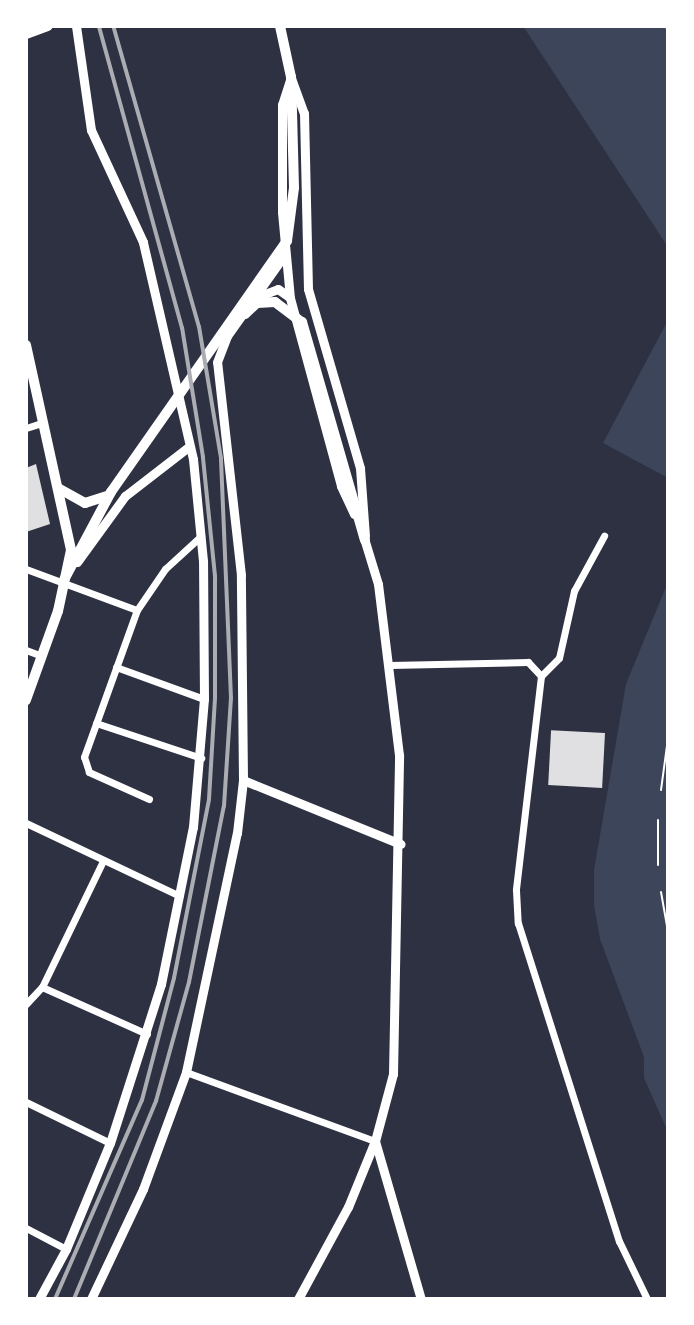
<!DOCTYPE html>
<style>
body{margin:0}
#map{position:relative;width:694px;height:1325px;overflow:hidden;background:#2d3142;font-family:Signika,sans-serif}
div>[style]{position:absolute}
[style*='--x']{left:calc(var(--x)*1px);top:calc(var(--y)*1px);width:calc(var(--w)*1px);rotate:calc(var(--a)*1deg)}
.green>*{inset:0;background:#3c4559}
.building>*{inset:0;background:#e0e0e3;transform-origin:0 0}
.path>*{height:2px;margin:-1px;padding:0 1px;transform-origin:1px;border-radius:1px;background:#fff}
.pedestrian>*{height:5px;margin:-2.5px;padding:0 2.5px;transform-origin:2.5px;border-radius:2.5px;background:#fff}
.minor>*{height:7px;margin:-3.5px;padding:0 3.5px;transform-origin:3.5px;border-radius:3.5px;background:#fff}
.tertiary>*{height:9px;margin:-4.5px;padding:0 4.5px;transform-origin:4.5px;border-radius:4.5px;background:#fff}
.secondary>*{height:10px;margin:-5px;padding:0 5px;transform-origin:5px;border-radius:5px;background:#fff}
.rail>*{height:4px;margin:-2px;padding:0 2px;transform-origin:2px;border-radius:2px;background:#abadb3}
span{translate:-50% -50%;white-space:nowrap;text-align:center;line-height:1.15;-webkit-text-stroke:6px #fff;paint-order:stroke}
.frame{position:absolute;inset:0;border:28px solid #fff;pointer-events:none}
</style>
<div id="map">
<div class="green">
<i style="clip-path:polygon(523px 26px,668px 26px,668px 247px)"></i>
<i style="clip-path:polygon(668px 320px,668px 478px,603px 443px)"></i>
<i style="clip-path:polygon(668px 582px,668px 1132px,644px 1078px,644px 1057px,600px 939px,594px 905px,594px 870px,626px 684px)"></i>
</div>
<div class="building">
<i style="clip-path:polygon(36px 464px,50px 524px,26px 532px,26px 468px)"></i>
<i style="left:605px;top:733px;width:55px;height:54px;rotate:93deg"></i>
</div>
<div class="path">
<i style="--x:665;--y:26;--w:5;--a:53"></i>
<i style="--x:661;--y:790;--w:52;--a:-82.3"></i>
<i style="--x:658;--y:865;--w:45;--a:-90"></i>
<i style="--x:661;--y:892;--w:39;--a:80"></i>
</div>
<div class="pedestrian">
<i style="--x:668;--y:794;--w:92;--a:90"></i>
</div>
<div class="minor">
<i style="--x:26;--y:428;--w:16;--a:-18"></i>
<i style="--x:26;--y:569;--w:118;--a:20.3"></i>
<i style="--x:26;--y:650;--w:17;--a:21"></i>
<i style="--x:390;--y:665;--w:138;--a:-1.2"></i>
<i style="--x:528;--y:662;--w:19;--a:47"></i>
<i style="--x:541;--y:676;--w:215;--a:96.7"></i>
<i style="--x:516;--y:890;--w:33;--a:87"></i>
<i style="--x:518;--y:923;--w:334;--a:72.4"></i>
<i style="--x:619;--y:1241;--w:64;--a:64.2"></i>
<i style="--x:116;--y:667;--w:94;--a:20"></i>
<i style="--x:541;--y:676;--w:25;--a:-45"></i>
<i style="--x:559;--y:658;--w:69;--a:-77.4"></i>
<i style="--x:574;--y:591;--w:63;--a:-61.4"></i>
<i style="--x:96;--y:723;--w:111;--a:18.4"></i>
<i style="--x:149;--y:799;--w:66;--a:-155.8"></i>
<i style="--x:89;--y:772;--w:16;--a:-108"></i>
<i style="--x:84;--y:757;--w:156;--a:-70.2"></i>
<i style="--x:137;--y:610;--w:50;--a:-55.7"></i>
<i style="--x:165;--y:569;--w:49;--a:-42.5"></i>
<i style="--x:26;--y:823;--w:170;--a:25.4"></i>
<i style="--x:42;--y:987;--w:115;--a:24.1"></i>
<i style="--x:26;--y:1004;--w:23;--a:-47"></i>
<i style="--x:42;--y:987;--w:138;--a:-64.2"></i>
<i style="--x:186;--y:1072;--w:201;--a:20.1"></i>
<i style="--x:26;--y:1102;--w:93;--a:26"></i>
<i style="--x:26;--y:1228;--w:45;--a:27.7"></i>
</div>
<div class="tertiary">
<i style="--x:291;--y:77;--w:29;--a:108"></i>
<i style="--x:282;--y:105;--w:107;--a:90"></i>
<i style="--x:282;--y:212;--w:86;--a:84.7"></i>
<i style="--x:290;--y:298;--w:195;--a:74.8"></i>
<i style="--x:341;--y:486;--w:31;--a:65"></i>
<i style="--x:291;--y:78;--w:37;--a:70"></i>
<i style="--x:304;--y:113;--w:176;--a:88.7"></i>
<i style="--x:308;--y:289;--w:186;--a:73.8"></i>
<i style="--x:360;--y:468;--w:68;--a:85.8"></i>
<i style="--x:257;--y:297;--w:22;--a:-21"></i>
<i style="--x:278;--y:289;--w:14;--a:36"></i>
<i style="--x:77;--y:562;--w:82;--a:-54"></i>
<i style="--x:125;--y:496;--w:78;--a:-37.7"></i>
<i style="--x:243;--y:780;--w:170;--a:22.1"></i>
<i style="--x:375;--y:1141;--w:165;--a:73.8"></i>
<i style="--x:39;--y:1299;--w:57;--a:-61.6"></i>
<i style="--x:66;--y:1249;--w:115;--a:-67.5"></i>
<i style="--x:110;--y:1143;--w:167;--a:-72.2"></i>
<i style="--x:161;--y:984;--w:160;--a:-78.5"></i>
<i style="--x:193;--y:827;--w:128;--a:-85.1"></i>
<i style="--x:204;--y:699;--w:138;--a:-90.4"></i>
<i style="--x:203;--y:561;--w:102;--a:-95.6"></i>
<i style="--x:193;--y:459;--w:223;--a:-103"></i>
<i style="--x:143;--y:242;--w:123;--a:-114.9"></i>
<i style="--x:91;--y:130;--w:105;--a:-98.2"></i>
<i style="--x:91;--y:1299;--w:122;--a:-64.7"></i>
<i style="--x:143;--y:1189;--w:125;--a:-69.8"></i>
<i style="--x:186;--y:1072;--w:244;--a:-78"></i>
<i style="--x:237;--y:833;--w:53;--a:-83.5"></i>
<i style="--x:243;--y:780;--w:205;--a:-90.6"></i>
<i style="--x:241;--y:575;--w:214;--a:-96.4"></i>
<i style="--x:217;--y:362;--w:28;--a:-69"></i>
<i style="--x:227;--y:336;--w:100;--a:-54.7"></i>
<i style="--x:298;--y:1299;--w:105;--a:-61.5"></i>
<i style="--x:348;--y:1207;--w:71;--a:-67.8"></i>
<i style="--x:375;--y:1141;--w:69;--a:-75"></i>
<i style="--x:393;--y:1074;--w:319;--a:-88.9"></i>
<i style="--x:399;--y:755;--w:172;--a:-97"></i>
<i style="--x:378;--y:584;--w:51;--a:-107"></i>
</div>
<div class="secondary">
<i style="--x:26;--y:34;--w:23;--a:-20"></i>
<i style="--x:245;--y:314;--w:16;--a:-43"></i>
<i style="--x:257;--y:303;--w:18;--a:-3"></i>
<i style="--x:275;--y:302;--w:34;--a:37"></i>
<i style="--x:302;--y:322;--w:227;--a:73.9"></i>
<i style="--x:26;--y:345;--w:210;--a:77.6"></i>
<i style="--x:71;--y:550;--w:62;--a:102"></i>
<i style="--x:58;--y:611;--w:95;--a:109.8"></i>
<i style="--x:58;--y:488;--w:31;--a:29"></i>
<i style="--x:85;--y:503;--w:23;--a:-18"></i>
<i style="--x:64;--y:580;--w:100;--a:-61.9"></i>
<i style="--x:111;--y:492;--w:307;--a:-55"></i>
<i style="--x:287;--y:241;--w:53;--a:-82.5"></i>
<i style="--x:294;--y:188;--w:111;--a:-91.5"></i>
<i style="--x:291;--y:77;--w:52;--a:-102.2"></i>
</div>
<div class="rail">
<i style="--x:55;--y:1299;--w:217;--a:-66.4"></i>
<i style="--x:142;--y:1100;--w:126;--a:-75.3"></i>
<i style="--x:174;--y:978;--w:182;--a:-78.9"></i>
<i style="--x:209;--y:799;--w:101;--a:-86.6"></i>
<i style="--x:215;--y:698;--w:122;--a:-90"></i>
<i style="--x:215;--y:576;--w:120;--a:-95.8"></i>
<i style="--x:203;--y:457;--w:131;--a:-99.2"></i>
<i style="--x:182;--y:328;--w:313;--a:-105.4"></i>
<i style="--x:74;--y:1299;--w:214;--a:-67.5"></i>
<i style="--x:156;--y:1101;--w:123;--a:-74.5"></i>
<i style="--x:189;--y:982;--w:179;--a:-78.8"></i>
<i style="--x:224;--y:806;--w:108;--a:-86.3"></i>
<i style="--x:231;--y:698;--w:240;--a:-92.4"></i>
<i style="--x:221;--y:458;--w:133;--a:-99.5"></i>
<i style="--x:199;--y:327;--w:313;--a:-105.9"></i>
</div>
<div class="frame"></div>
</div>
